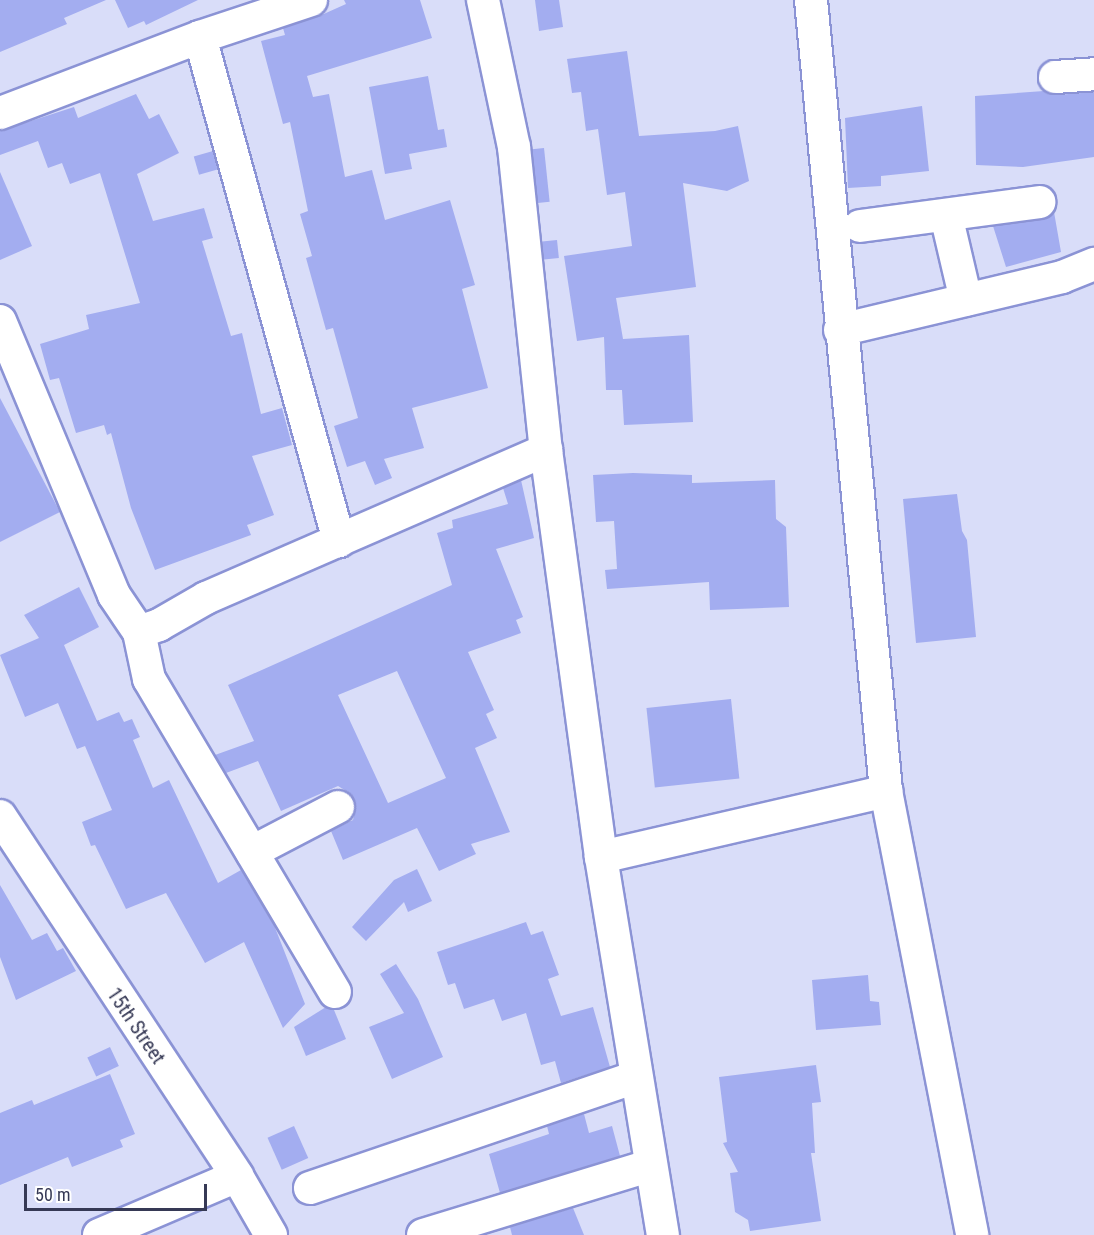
<!DOCTYPE html>
<style>
body{margin:0}
#map{position:relative;width:1094px;height:1235px;overflow:hidden;background:#d9ddf9;font-family:"Roboto Condensed",sans-serif}
div>[style]{position:absolute}
[style*='--x']{left:calc(var(--x)*1px);top:calc(var(--y)*1px);width:calc(var(--w)*1px);rotate:calc(var(--a)*1deg)}
.building>*{inset:0;background:#a3adf0;transform-origin:0 0}
.roads{filter:drop-shadow(2px 0 #8b93d5) drop-shadow(-2px 0 #8b93d5) drop-shadow(0 2px #8b93d5) drop-shadow(0 -2px #8b93d5)}
.minor>*{height:32px;margin:-16px;padding:0 16px;transform-origin:16px;border-radius:16px;background:#fff}
span{translate:-50% -50%;white-space:nowrap;text-align:center;line-height:1.15;-webkit-text-stroke:5px #fff;paint-order:stroke}
.street-label{font-size:20px;color:#363955}
.scale{position:absolute;left:24px;top:1184px;width:183px;height:27px;box-sizing:border-box;border:3px solid #363955;border-top:0;padding-left:8px;font-size:18px;line-height:21px;white-space:nowrap;color:#363955;-webkit-text-stroke:4px #fff;paint-order:stroke}
</style>
<div id="map">
<div class="building">
<i style="clip-path:polygon(0 0,106px 0,64px 18px,67px 24px,0 52px)"></i>
<i style="clip-path:polygon(115px 0,198px 0,146px 25px,144px 21px,128px 28px)"></i>
<i style="clip-path:polygon(344px 0,420px 0,432px 38px,307px 76px,313px 97px,329px 94px,345px 177px,372px 170px,385px 220px,450px 200px,475px 285px,462px 289px,488px 388px,412px 408px,424px 448px,384px 459px,392px 478px,375px 485px,365px 461px,347px 467px,334px 426px,358px 418px,333px 328px,326px 330px,306px 258px,312px 256px,300px 214px,308px 211px,290px 122px,283px 124px,261px 41px,285px 35px,283px 28px,317px 17px,346px 4px)"></i>
<i style="clip-path:polygon(535px 0,559px 0,563px 27px,539px 31px)"></i>
<i style="clip-path:polygon(627px 51px,639px 136px,715px 131px,738px 126px,749px 181px,727px 191px,683px 183px,696px 287px,616px 298px,623px 339px,689px 335px,693px 422px,624px 425px,622px 390px,606px 390px,604px 337px,577px 341px,564px 256px,632px 246px,625px 192px,607px 195px,598px 129px,586px 131px,581px 92px,572px 93px,567px 59px)"></i>
<i style="clip-path:polygon(428px 76px,438px 130px,444px 129px,447px 147px,409px 154px,412px 169px,385px 174px,369px 87px)"></i>
<i style="clip-path:polygon(1044px 91px,1056px 95px,1094px 92px,1094px 157px,1023px 167px,976px 165px,975px 96px)"></i>
<i style="clip-path:polygon(136px 94px,149px 119px,159px 114px,179px 153px,137px 174px,153px 221px,204px 208px,213px 238px,202px 241px,231px 336px,242px 333px,261px 414px,282px 408px,292px 445px,252px 456px,274px 515px,247px 525px,251px 535px,155px 570px,131px 508px,111px 433px,107px 435px,104px 425px,76px 433px,59px 378px,50px 380px,40px 344px,89px 329px,86px 315px,140px 303px,100px 173px,70px 184px,62px 163px,48px 168px,38px 141px,0 155px,0 131px,74px 107px,78px 118px)"></i>
<i style="clip-path:polygon(922px 106px,929px 171px,881px 176px,881px 186px,848px 188px,845px 118px)"></i>
<i style="left:544px;top:148px;width:54px;height:12px;rotate:84deg"></i>
<i style="left:213px;top:151px;width:19px;height:20px;rotate:74deg"></i>
<i style="clip-path:polygon(0 172px,32px 246px,0 260px)"></i>
<i style="clip-path:polygon(1054px 212px,1061px 252px,1006px 267px,993px 226px,1041px 220px)"></i>
<i style="left:557px;top:240px;width:18px;height:15px;rotate:84deg"></i>
<i style="clip-path:polygon(0 398px,60px 512px,0 542px)"></i>
<i style="clip-path:polygon(633px 473px,692px 475px,692px 483px,775px 480px,776px 519px,786px 527px,789px 607px,710px 610px,709px 582px,607px 589px,605px 570px,617px 569px,614px 521px,596px 522px,593px 475px)"></i>
<i style="clip-path:polygon(evenodd,521px 480px,534px 538px,496px 549px,523px 617px,516px 620px,521px 633px,468px 652px,494px 710px,486px 714px,497px 738px,475px 748px,510px 832px,471px 844px,476px 854px,439px 871px,417px 828px,343px 860px,331px 831px,353px 820px,356px 807px,348px 792px,338px 786px,281px 811px,258px 761px,226px 773px,215px 755px,254px 741px,228px 685px,452px 585px,437px 533px,453px 528px,452px 520px,508px 504px,503px 488px,521px 480px,397px 671px,446px 778px,388px 803px,338px 695px,397px 671px)"></i>
<i style="clip-path:polygon(957px 494px,962px 531px,967px 540px,976px 637px,916px 643px,903px 499px)"></i>
<i style="clip-path:polygon(79px 587px,99px 627px,64px 645px,97px 721px,119px 712px,124px 722px,132px 719px,140px 737px,133px 740px,153px 788px,169px 780px,218px 883px,241px 870px,274px 925px,305px 1004px,283px 1028px,244px 942px,205px 963px,166px 893px,126px 909px,95px 845px,91px 846px,82px 822px,112px 810px,85px 746px,77px 749px,58px 703px,25px 717px,0 655px,39px 638px,24px 615px)"></i>
<i style="left:731px;top:699px;width:80px;height:85px;rotate:84deg"></i>
<i style="clip-path:polygon(417px 869px,432px 901px,408px 912px,404px 902px,366px 941px,352px 927px,394px 880px)"></i>
<i style="clip-path:polygon(0 885px,32px 940px,47px 933px,57px 951px,63px 948px,76px 971px,16px 1000px,0 957px)"></i>
<i style="clip-path:polygon(526px 922px,531px 935px,543px 931px,559px 975px,548px 979px,561px 1016px,593px 1007px,610px 1067px,561px 1083px,555px 1061px,541px 1065px,526px 1013px,502px 1021px,494px 999px,464px 1009px,455px 983px,448px 985px,437px 952px)"></i>
<i style="clip-path:polygon(396px 964px,418px 999px,443px 1057px,392px 1079px,369px 1027px,404px 1013px,380px 974px)"></i>
<i style="clip-path:polygon(868px 975px,870px 1001px,879px 1002px,881px 1025px,816px 1030px,812px 980px)"></i>
<i style="clip-path:polygon(326px 1007px,334px 1010px,346px 1039px,306px 1056px,294px 1027px)"></i>
<i style="left:110px;top:1047px;width:21px;height:25px;rotate:65deg"></i>
<i style="clip-path:polygon(816px 1065px,821px 1102px,812px 1103px,815px 1153px,811px 1153px,821px 1221px,750px 1231px,748px 1220px,735px 1212px,730px 1173px,738px 1172px,723px 1143px,727px 1142px,719px 1077px)"></i>
<i style="clip-path:polygon(110px 1074px,135px 1134px,120px 1140px,123px 1147px,72px 1167px,68px 1157px,0 1185px,0 1113px,32px 1100px,34px 1105px)"></i>
<i style="clip-path:polygon(584px 1114px,589px 1133px,612px 1126px,620px 1156px,500px 1193px,489px 1154px,549px 1134px,547px 1126px)"></i>
<i style="left:294px;top:1126px;width:35px;height:29px;rotate:66deg"></i>
<i style="clip-path:polygon(573px 1208px,584px 1235px,512px 1235px,510px 1227px)"></i>
</div>
<div class="roads">
<div class="minor">
<i style="--x:483;--y:0;--w:150;--a:78.1"></i>
<i style="--x:514;--y:147;--w:305;--a:84"></i>
<i style="--x:546;--y:450;--w:411;--a:82.3"></i>
<i style="--x:601;--y:857;--w:383;--a:80.7"></i>
<i style="--x:811;--y:0;--w:795;--a:84.58"></i>
<i style="--x:886;--y:791;--w:452;--a:79"></i>
<i style="--x:200;--y:37;--w:523;--a:74.58"></i>
<i style="--x:1055;--y:77;--w:39;--a:-4"></i>
<i style="--x:0;--y:113;--w:214;--a:-20.8"></i>
<i style="--x:200;--y:37;--w:117;--a:-18.4"></i>
<i style="--x:946;--y:215;--w:87;--a:76.8"></i>
<i style="--x:860;--y:226;--w:181;--a:-7.6"></i>
<i style="--x:0;--y:321;--w:297;--a:67.4"></i>
<i style="--x:114;--y:595;--w:45;--a:56"></i>
<i style="--x:139;--y:632;--w:21;--a:-19"></i>
<i style="--x:159;--y:625;--w:54;--a:-29.9"></i>
<i style="--x:206;--y:598;--w:371;--a:-23.5"></i>
<i style="--x:840;--y:330;--w:228;--a:-13.4"></i>
<i style="--x:1062;--y:277;--w:35;--a:-22"></i>
<i style="--x:139;--y:632;--w:48;--a:78"></i>
<i style="--x:149;--y:679;--w:364;--a:59.3"></i>
<i style="--x:0;--y:816;--w:431;--a:56.6"></i>
<i style="--x:237;--y:1176;--w:68;--a:60"></i>
<i style="--x:252;--y:852;--w:97;--a:-27.6"></i>
<i style="--x:601;--y:857;--w:293;--a:-13"></i>
<i style="--x:310;--y:1188;--w:344;--a:-18.8"></i>
<i style="--x:99;--y:1235;--w:150;--a:-23.1"></i>
<i style="--x:423;--y:1235;--w:236;--a:-17"></i>
</div>
</div>
<div class="street-label">
<span style="left:136px;top:1026px;rotate:56deg">15th Street</span>
</div>
<div class="scale">50 m</div>
</div>
